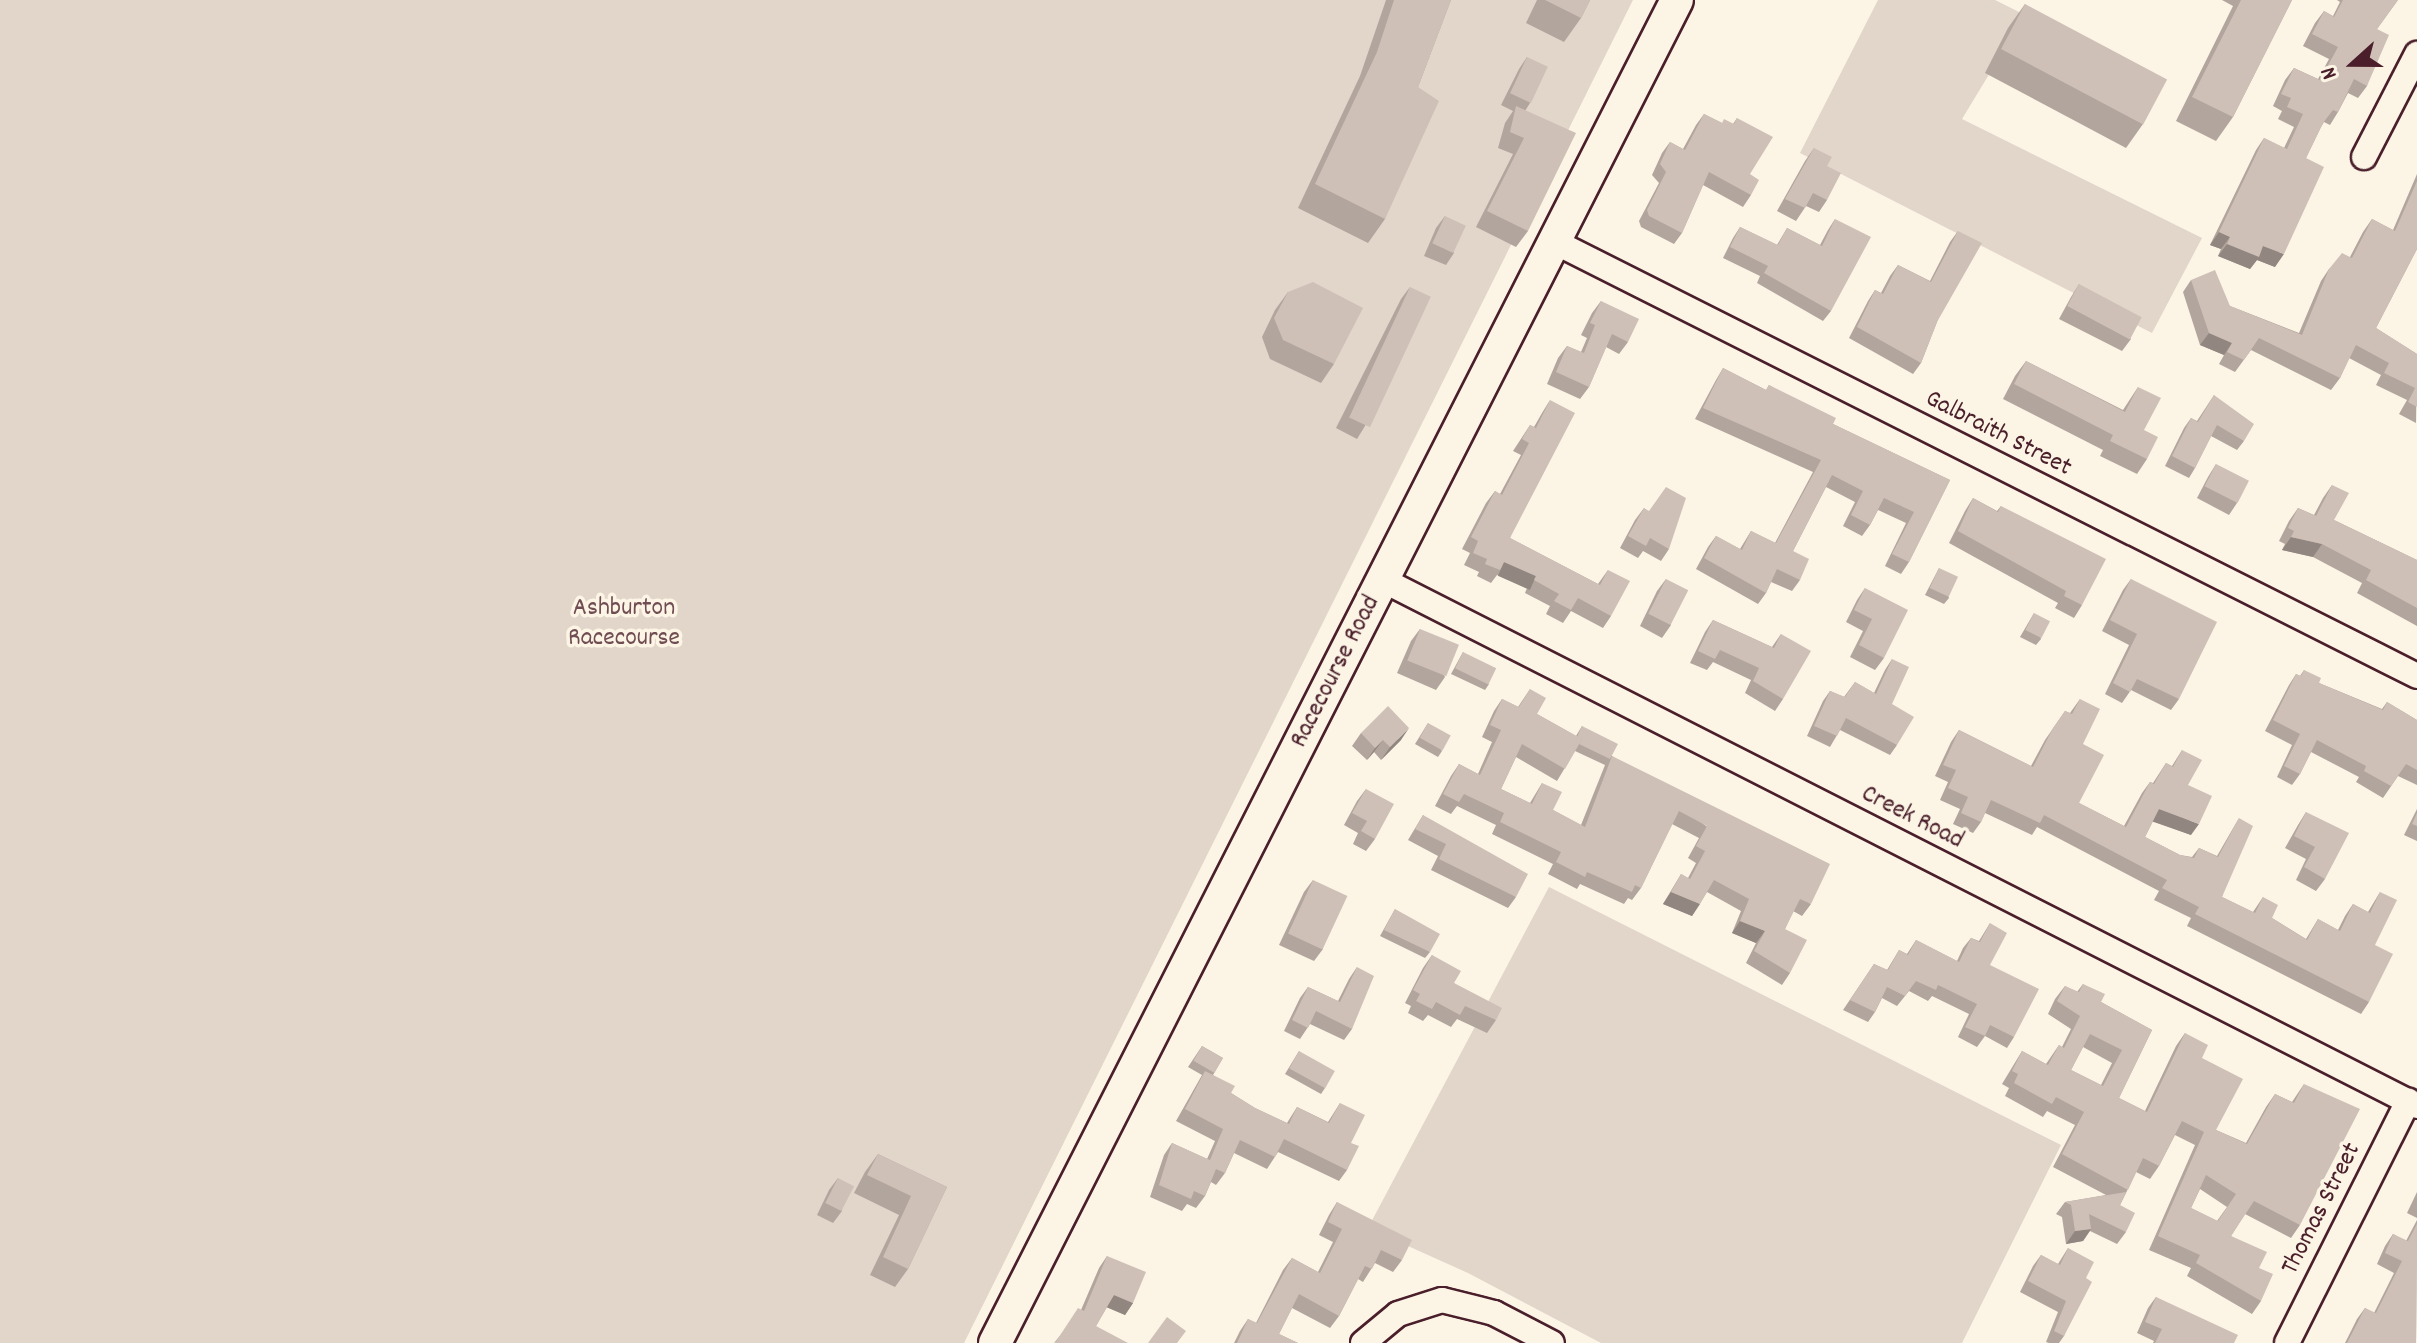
<!DOCTYPE html>
<style>
body{margin:0}
#map{position:relative;width:2417px;height:1343px;overflow:hidden;background:#fcf5e5;font-family:Dekko,sans-serif}
div>[style]{position:absolute}
[style*='--x']{left:calc(var(--x)*1px);top:calc(var(--y)*1px);width:calc(var(--w)*1px);rotate:calc(var(--a)*1deg)}
.green>*{inset:0;background:#e2d5ca}
.roads{filter:drop-shadow(2px 0 #4a1f2b) drop-shadow(-2px 0 #4a1f2b) drop-shadow(0 2px #4a1f2b) drop-shadow(0 -2px #4a1f2b)}
.street>*{height:24px;margin:-12px;padding:0 12px;transform-origin:12px;border-radius:12px;background:#fcf5e5}
.secondary>*{height:32px;margin:-16px;padding:0 16px;transform-origin:16px;border-radius:16px;background:#fcf5e5}
.wall>*{inset:0;background:#b2a59d}
.shaded-wall>*{inset:0;background:#918680;transform-origin:0 0}
.building>*{inset:0;background:#cfc0b7;transform-origin:0 0}
span{translate:-50% -50%;white-space:nowrap;text-align:center;line-height:1.15;-webkit-text-stroke:7px #fcf5e5;paint-order:stroke}
.street-label{font-size:26px;color:#4a1f2b}
.park-label{font-size:26px;color:#704c53}
.north{position:absolute;left:2313px;top:24px;width:80px;height:80px;-webkit-text-stroke:6px #fcf5e5;paint-order:stroke;rotate:249deg;font-size:22px;font-weight:700;line-height:32px;text-align:center;color:#4a1f2b}
.north::after{content:'';display:block;margin:auto;width:28px;height:36px;background:#4a1f2b;clip-path:polygon(50% 0,100% 100%,50% 72%,0 100%)}
</style>
<div id="map">
<div class="green">
<i style="clip-path:polygon(0 0,1633px 0,964px 1343px,0 1343px)"></i>
<i style="clip-path:polygon(1878px 0,1995px 0,2025px 15px,1962px 119px,2202px 238px,2152px 333px,1800px 153px)"></i>
<i style="clip-path:polygon(1549px 887px,2061px 1145px,1962px 1343px,1601px 1343px,1468px 1273px,1368px 1228px)"></i>
</div>
<div class="roads">
<div class="street">
<i style="--x:2364;--y:157;--w:116;--a:-62.8"></i>
<i style="--x:1555;--y:242;--w:965;--a:26.72"></i>
<i style="--x:1383;--y:580;--w:1160;--a:26.96"></i>
<i style="--x:1363;--y:1343;--w:45;--a:-39.6"></i>
<i style="--x:1398;--y:1314;--w:46;--a:-17.7"></i>
<i style="--x:1442;--y:1300;--w:54;--a:14"></i>
<i style="--x:1494;--y:1313;--w:65;--a:27.3"></i>
<i style="--x:2287;--y:1343;--w:271;--a:-63.4"></i>
</div>
<div class="secondary">
<i style="--x:995;--y:1343;--w:1506;--a:-63.08"></i>
</div>
</div>
<div class="wall">
<i style="clip-path:polygon(1386px 0,1451px 0,1418px 87px,1385px 219px,1368px 243px,1298px 208px,1360px 76px)"></i>
<i style="clip-path:polygon(1537px 0,1590px 0,1581px 18px,1564px 42px,1526px 23px)"></i>
<i style="clip-path:polygon(2222px 0,2292px 0,2233px 117px,2216px 141px,2176px 121px,2233px 6px)"></i>
<i style="clip-path:polygon(2337px 0,2398px 0,2377px 29px,2367px 86px,2358px 98px,2348px 93px,2338px 112px,2330px 125px,2324px 122px,2321px 127px,2306px 158px,2275px 267px,2257px 260px,2250px 269px,2218px 256px,2221px 249px,2210px 245px,2256px 150px,2264px 138px,2284px 148px,2294px 127px,2278px 119px,2282px 111px,2273px 106px,2285px 80px,2294px 68px,2318px 79px,2329px 59px,2303px 46px,2315px 23px,2324px 11px,2333px 16px,2340px 2px)"></i>
<i style="clip-path:polygon(2025px 4px,2143px 124px,2126px 148px,1985px 73px,2008px 28px)"></i>
<i style="clip-path:polygon(1527px 57px,1530px 103px,1525px 111px,1528px 231px,1516px 247px,1476px 227px,1513px 154px,1498px 148px,1505px 123px,1513px 111px,1501px 105px,1519px 69px)"></i>
<i style="clip-path:polygon(1704px 114px,1722px 123px,1733px 124px,1737px 118px,1750px 174px,1751px 195px,1743px 207px,1703px 185px,1682px 233px,1674px 244px,1641px 227px,1639px 221px,1659px 183px,1652px 175px,1662px 153px,1670px 142px,1683px 149px,1696px 125px)"></i>
<i style="clip-path:polygon(1814px 148px,1827px 166px,1827px 200px,1819px 212px,1806px 206px,1796px 221px,1777px 211px,1805px 161px)"></i>
<i style="clip-path:polygon(2417px 174px,2417px 249px,2376px 328px,2417px 354px,2416px 423px,2399px 414px,2407px 400px,2376px 385px,2381px 375px,2349px 358px,2340px 378px,2331px 390px,2251px 350px,2235px 372px,2219px 364px,2224px 355px,2200px 345px,2183px 292px,2191px 280px,2230px 306px,2299px 333px,2321px 281px,2329px 269px,2350px 257px,2363px 232px,2372px 219px,2393px 230px)"></i>
<i style="clip-path:polygon(1445px 216px,1454px 253px,1446px 265px,1424px 256px,1436px 228px)"></i>
<i style="clip-path:polygon(1835px 219px,1831px 311px,1823px 321px,1757px 283px,1760px 276px,1723px 258px,1733px 238px,1740px 227px,1777px 245px,1787px 228px,1820px 245px,1828px 230px)"></i>
<i style="clip-path:polygon(1958px 231px,1937px 322px,1921px 363px,1913px 374px,1849px 338px,1868px 301px,1875px 290px,1881px 293px,1890px 276px,1898px 265px,1930px 281px,1950px 242px)"></i>
<i style="clip-path:polygon(2079px 284px,2131px 339px,2122px 351px,2059px 319px,2071px 297px)"></i>
<i style="clip-path:polygon(1410px 287px,1365px 426px,1357px 439px,1336px 428px,1401px 299px)"></i>
<i style="clip-path:polygon(1288px 292px,1334px 364px,1321px 383px,1270px 359px,1262px 337px,1275px 310px)"></i>
<i style="clip-path:polygon(1601px 301px,1628px 342px,1619px 354px,1606px 347px,1589px 387px,1580px 399px,1547px 384px,1558px 358px,1567px 346px,1581px 352px,1587px 338px,1581px 335px,1592px 313px)"></i>
<i style="clip-path:polygon(2026px 361px,2123px 410px,2138px 387px,2147px 459px,2137px 474px,2100px 456px,2103px 450px,2003px 399px,2015px 376px)"></i>
<i style="clip-path:polygon(1723px 368px,1766px 390px,1769px 385px,1833px 424px,1950px 480px,1909px 562px,1901px 574px,1885px 566px,1906px 523px,1878px 510px,1870px 525px,1862px 536px,1843px 526px,1855px 502px,1826px 487px,1793px 551px,1800px 580px,1792px 591px,1771px 582px,1766px 593px,1758px 604px,1696px 569px,1708px 547px,1716px 536px,1740px 549px,1751px 531px,1775px 543px,1813px 472px,1695px 419px,1716px 380px)"></i>
<i style="clip-path:polygon(2214px 395px,2244px 441px,2237px 450px,2211px 436px,2195px 468px,2189px 478px,2165px 466px,2184px 428px,2191px 418px,2197px 421px)"></i>
<i style="clip-path:polygon(1550px 400px,1510px 538px,1598px 584px,1608px 570px,1611px 616px,1603px 628px,1571px 611px,1563px 623px,1546px 614px,1550px 606px,1525px 593px,1527px 588px,1497px 575px,1491px 583px,1477px 576px,1479px 572px,1464px 565px,1470px 553px,1462px 549px,1486px 503px,1495px 491px,1500px 494px,1521px 455px,1513px 451px,1530px 425px,1534px 427px,1542px 413px)"></i>
<i style="clip-path:polygon(2216px 464px,2237px 503px,2229px 515px,2197px 498px,2208px 477px)"></i>
<i style="clip-path:polygon(2332px 485px,2334px 520px,2417px 560px,2417px 626px,2357px 593px,2362px 583px,2313px 557px,2282px 550px,2285px 544px,2279px 541px,2289px 521px,2298px 508px,2314px 515px,2323px 498px)"></i>
<i style="clip-path:polygon(1973px 498px,1997px 511px,2001px 506px,2082px 605px,2074px 618px,2055px 608px,2058px 603px,1949px 543px,1965px 511px)"></i>
<i style="clip-path:polygon(1644px 508px,1669px 549px,1661px 561px,1643px 551px,1638px 558px,1620px 548px,1635px 520px)"></i>
<i style="clip-path:polygon(1939px 568px,1949px 598px,1944px 604px,1925px 595px)"></i>
<i style="clip-path:polygon(1666px 579px,1671px 625px,1662px 638px,1640px 626px,1657px 591px)"></i>
<i style="clip-path:polygon(2131px 579px,2179px 699px,2171px 710px,2131px 690px,2122px 703px,2105px 694px,2129px 645px,2102px 631px,2123px 590px)"></i>
<i style="clip-path:polygon(1865px 588px,1884px 658px,1875px 670px,1850px 657px,1863px 631px,1846px 622px,1857px 600px)"></i>
<i style="clip-path:polygon(2034px 613px,2041px 639px,2036px 645px,2020px 637px)"></i>
<i style="clip-path:polygon(1713px 620px,1772px 647px,1781px 634px,1783px 699px,1775px 711px,1745px 693px,1751px 680px,1713px 662px,1707px 670px,1690px 663px,1705px 632px)"></i>
<i style="clip-path:polygon(1420px 629px,1445px 677px,1436px 690px,1397px 673px,1411px 641px)"></i>
<i style="clip-path:polygon(1463px 652px,1489px 684px,1485px 690px,1451px 674px)"></i>
<i style="clip-path:polygon(1892px 659px,1892px 704px,1897px 745px,1890px 755px,1840px 730px,1830px 747px,1807px 736px,1823px 701px,1830px 691px,1844px 697px,1855px 682px,1874px 693px,1885px 670px)"></i>
<i style="clip-path:polygon(2304px 670px,2319px 683px,2382px 709px,2387px 702px,2417px 720px,2417px 785px,2398px 776px,2383px 798px,2356px 782px,2359px 777px,2311px 752px,2300px 774px,2292px 785px,2277px 777px,2292px 745px,2265px 731px,2289px 685px,2296px 674px,2300px 676px)"></i>
<i style="clip-path:polygon(evenodd,1530px 689px,1537px 714px,1576px 736px,1582px 726px,1612px 756px,1811px 904px,1802px 916px,1793px 911px,1785px 929px,1790px 973px,1782px 985px,1746px 963px,1756px 943px,1732px 933px,1741px 911px,1707px 892px,1692px 916px,1663px 904px,1681px 874px,1688px 878px,1696px 863px,1688px 858px,1699px 838px,1672px 824px,1641px 888px,1632px 900px,1628px 898px,1624px 904px,1580px 884px,1577px 889px,1548px 874px,1553px 864px,1492px 834px,1496px 825px,1457px 806px,1451px 814px,1435px 806px,1451px 776px,1459px 764px,1478px 774px,1492px 742px,1482px 737px,1494px 711px,1502px 699px,1518px 707px,1530px 689px,1575px 751px,1605px 765px,1581px 825px,1553px 810px,1542px 783px,1530px 803px,1501px 789px,1516px 757px,1557px 781px,1575px 751px)"></i>
<i style="clip-path:polygon(2080px 699px,2083px 744px,2079px 803px,2124px 826px,2142px 793px,2150px 782px,2153px 783px,2166px 763px,2172px 766px,2182px 750px,2188px 785px,2191px 835px,2153px 821px,2145px 837px,2180px 855px,2192px 857px,2199px 848px,2217px 856px,2239px 818px,2222px 897px,2253px 912px,2263px 897px,2272px 918px,2306px 939px,2318px 919px,2338px 930px,2345px 916px,2353px 904px,2368px 912px,2380px 892px,2369px 1002px,2361px 1014px,2187px 926px,2191px 918px,2154px 900px,2159px 891px,2037px 827px,2032px 835px,1985px 813px,1981px 822px,1973px 833px,1953px 824px,1960px 809px,1940px 800px,1948px 782px,1935px 776px,1951px 742px,1959px 730px,2031px 766px,2045px 740px,2065px 711px,2070px 713px)"></i>
<i style="clip-path:polygon(1428px 723px,1442px 751px,1438px 757px,1415px 744px)"></i>
<i style="clip-path:polygon(1361px 733px,1401px 740px,1381px 760px,1374px 752px,1367px 760px,1352px 746px)"></i>
<i style="clip-path:polygon(1366px 789px,1375px 839px,1366px 851px,1353px 844px,1358px 833px,1344px 825px,1357px 801px)"></i>
<i style="clip-path:polygon(2417px 809px,2417px 841px,2404px 835px)"></i>
<i style="clip-path:polygon(2306px 812px,2325px 879px,2316px 891px,2296px 880px,2306px 859px,2285px 848px,2298px 825px)"></i>
<i style="clip-path:polygon(1423px 815px,1516px 897px,1508px 908px,1431px 870px,1438px 856px,1408px 840px)"></i>
<i style="clip-path:polygon(1313px 880px,1323px 949px,1314px 961px,1279px 945px,1304px 892px)"></i>
<i style="clip-path:polygon(1395px 909px,1430px 952px,1425px 958px,1380px 936px)"></i>
<i style="clip-path:polygon(1990px 923px,1990px 965px,2014px 1037px,2007px 1048px,1985px 1036px,1977px 1047px,1958px 1037px,1969px 1014px,1932px 996px,1928px 1001px,1909px 991px,1897px 1006px,1882px 998px,1875px 1012px,1868px 1022px,1843px 1010px,1874px 964px,1887px 970px,1899px 950px,1907px 954px,1916px 940px,1957px 961px,1963px 948px,1971px 938px,1979px 941px)"></i>
<i style="clip-path:polygon(1432px 955px,1454px 983px,1496px 1020px,1487px 1033px,1457px 1019px,1451px 1027px,1428px 1015px,1423px 1021px,1408px 1013px,1411px 1006px,1405px 1003px,1423px 968px)"></i>
<i style="clip-path:polygon(1357px 967px,1352px 1029px,1344px 1040px,1310px 1024px,1300px 1039px,1284px 1031px,1300px 998px,1308px 987px,1338px 1001px,1349px 979px)"></i>
<i style="clip-path:polygon(evenodd,2083px 984px,2101px 1002px,2152px 1030px,2119px 1098px,2145px 1111px,2176px 1046px,2185px 1033px,2202px 1058px,2216px 1130px,2246px 1143px,2266px 1107px,2275px 1094px,2292px 1102px,2304px 1084px,2300px 1225px,2291px 1238px,2245px 1214px,2231px 1236px,2259px 1268px,2261px 1301px,2252px 1314px,2187px 1276px,2191px 1268px,2149px 1250px,2195px 1145px,2175px 1135px,2159px 1166px,2150px 1179px,2136px 1172px,2126px 1193px,2120px 1205px,2126px 1232px,2117px 1244px,2090px 1231px,2083px 1241px,2066px 1244px,2062px 1217px,2056px 1214px,2065px 1202px,2106px 1195px,2053px 1167px,2075px 1125px,2047px 1111px,2043px 1117px,2005px 1096px,2009px 1088px,2002px 1084px,2022px 1051px,2046px 1064px,2059px 1045px,2062px 1047px,2071px 1029px,2048px 1014px,2055px 999px,2065px 986px,2077px 992px,2083px 984px,2083px 1047px,2112px 1063px,2101px 1085px,2071px 1070px,2083px 1047px,2083px 984px,2200px 1189px,2227px 1207px,2217px 1221px,2191px 1208px,2200px 1189px)"></i>
<i style="clip-path:polygon(1202px 1046px,1223px 1058px,1213px 1075px,1231px 1093px,1255px 1108px,1287px 1123px,1297px 1107px,1328px 1122px,1340px 1103px,1351px 1143px,1347px 1170px,1339px 1181px,1278px 1152px,1267px 1169px,1234px 1153px,1225px 1173px,1216px 1185px,1211px 1182px,1205px 1196px,1196px 1208px,1187px 1204px,1182px 1211px,1150px 1197px,1164px 1155px,1172px 1143px,1207px 1159px,1215px 1141px,1176px 1121px,1202px 1075px,1188px 1067px)"></i>
<i style="clip-path:polygon(1299px 1051px,1325px 1088px,1321px 1094px,1285px 1074px)"></i>
<i style="clip-path:polygon(878px 1154px,947px 1187px,908px 1269px,895px 1287px,870px 1275px,899px 1215px,854px 1193px,865px 1172px)"></i>
<i style="clip-path:polygon(838px 1178px,842px 1211px,833px 1223px,817px 1215px,829px 1190px)"></i>
<i style="clip-path:polygon(2417px 1192px,2417px 1218px,2407px 1213px)"></i>
<i style="clip-path:polygon(1337px 1202px,1402px 1260px,1393px 1272px,1375px 1263px,1363px 1282px,1358px 1279px,1339px 1316px,1330px 1328px,1292px 1308px,1279px 1334px,1298px 1343px,1234px 1343px,1240px 1331px,1248px 1319px,1256px 1323px,1283px 1270px,1292px 1258px,1318px 1272px,1333px 1242px,1319px 1235px,1329px 1215px)"></i>
<i style="clip-path:polygon(2417px 1220px,2416px 1343px,2345px 1343px,2357px 1319px,2365px 1308px,2374px 1313px,2394px 1273px,2377px 1264px,2385px 1246px,2393px 1234px,2406px 1241px)"></i>
<i style="clip-path:polygon(2068px 1248px,2086px 1278px,2064px 1336px,2059px 1343px,2049px 1343px,2046px 1342px,2058px 1312px,2020px 1292px,2033px 1266px,2041px 1255px,2058px 1264px)"></i>
<i style="clip-path:polygon(1107px 1256px,1133px 1303px,1125px 1315px,1107px 1307px,1096px 1326px,1054px 1343px,1081px 1310px,1099px 1268px)"></i>
<i style="clip-path:polygon(2156px 1297px,2234px 1343px,2153px 1343px,2154px 1341px,2137px 1333px,2148px 1308px)"></i>
</div>
<div class="shaded-wall">
<i style="clip-path:polygon(2219px 232px,2230px 237px,2221px 249px,2210px 245px)"></i>
<i style="clip-path:polygon(2227px 244px,2263px 246px,2284px 254px,2275px 267px,2257px 260px,2250px 269px,2218px 256px)"></i>
<i style="clip-path:polygon(2209px 333px,2232px 343px,2224px 355px,2200px 345px)"></i>
<i style="clip-path:polygon(2291px 537px,2322px 544px,2313px 557px,2282px 550px)"></i>
<i style="left:1504px;top:562px;width:35px;height:15px;rotate:24deg"></i>
<i style="clip-path:polygon(1409px 728px,1401px 740px,1381px 760px,1390px 747px)"></i>
<i style="clip-path:polygon(1383px 740px,1374px 752px,1367px 760px,1375px 748px)"></i>
<i style="clip-path:polygon(2159px 809px,2199px 824px,2191px 835px,2151px 821px)"></i>
<i style="clip-path:polygon(1671px 892px,1700px 904px,1692px 916px,1663px 904px)"></i>
<i style="clip-path:polygon(1740px 921px,1765px 931px,1756px 943px,1732px 933px)"></i>
<i style="clip-path:polygon(2091px 1229px,2083px 1241px,2066px 1244px,2075px 1231px)"></i>
<i style="clip-path:polygon(1114px 1295px,1133px 1303px,1125px 1315px,1106px 1307px)"></i>
</div>
<div class="building">
<i style="clip-path:polygon(1394px 0,1451px 0,1418px 87px,1439px 101px,1385px 219px,1315px 184px,1377px 52px)"></i>
<i style="clip-path:polygon(1545px 0,1590px 0,1581px 18px)"></i>
<i style="clip-path:polygon(2241px 0,2292px 0,2233px 117px,2192px 97px)"></i>
<i style="clip-path:polygon(2343px 0,2398px 0,2377px 29px,2389px 35px,2367px 86px,2354px 79px,2338px 112px,2333px 110px,2323px 123px,2306px 158px,2324px 167px,2284px 254px,2263px 246px,2259px 257px,2227px 244px,2230px 237px,2219px 232px,2264px 138px,2287px 149px,2303px 114px,2287px 107px,2291px 98px,2281px 94px,2294px 68px,2320px 80px,2338px 47px,2312px 34px,2324px 11px,2334px 17px)"></i>
<i style="left:2025px;top:4px;width:161px;height:51px;rotate:28deg"></i>
<i style="left:1527px;top:57px;width:23px;height:40px;rotate:25deg"></i>
<i style="clip-path:polygon(1516px 106px,1576px 133px,1528px 231px,1487px 211px,1524px 138px,1510px 132px)"></i>
<i style="clip-path:polygon(1704px 114px,1722px 123px,1724px 119px,1734px 124px,1737px 118px,1773px 137px,1750px 174px,1759px 180px,1751px 195px,1709px 172px,1682px 233px,1649px 216px,1647px 210px,1666px 172px,1660px 164px,1670px 142px,1685px 150px)"></i>
<i style="clip-path:polygon(1814px 148px,1832px 157px,1827px 166px,1841px 173px,1827px 200px,1813px 193px,1805px 208px,1785px 199px)"></i>
<i style="clip-path:polygon(2417px 181px,2417px 249px,2376px 328px,2417px 354px,2417px 407px,2408px 402px,2415px 388px,2384px 373px,2389px 363px,2356px 345px,2340px 378px,2259px 338px,2244px 360px,2227px 352px,2232px 343px,2209px 333px,2191px 280px,2215px 270px,2230px 306px,2302px 335px,2329px 269px,2342px 253px,2352px 258px,2372px 219px,2395px 231px)"></i>
<i style="left:1445px;top:216px;width:23px;height:30px;rotate:25deg"></i>
<i style="clip-path:polygon(1835px 219px,1871px 237px,1831px 311px,1764px 273px,1768px 266px,1730px 247px,1740px 227px,1778px 245px,1787px 228px,1822px 246px)"></i>
<i style="clip-path:polygon(1958px 231px,1982px 243px,1937px 322px,1921px 363px,1857px 327px,1875px 290px,1883px 294px,1898px 265px,1931px 282px)"></i>
<i style="clip-path:polygon(1313px 282px,1363px 308px,1334px 364px,1283px 340px,1274px 318px,1288px 292px)"></i>
<i style="left:2079px;top:284px;width:71px;height:25px;rotate:28deg"></i>
<i style="left:1410px;top:287px;width:23px;height:144px;rotate:25deg"></i>
<i style="clip-path:polygon(1601px 301px,1639px 319px,1628px 342px,1612px 334px,1589px 387px,1556px 372px,1567px 346px,1584px 353px,1595px 325px,1590px 323px)"></i>
<i style="clip-path:polygon(2026px 361px,2125px 412px,2138px 387px,2161px 398px,2144px 430px,2158px 437px,2147px 459px,2110px 441px,2113px 435px,2014px 384px)"></i>
<i style="clip-path:polygon(1723px 368px,1766px 390px,1769px 385px,1836px 418px,1833px 424px,1950px 480px,1909px 562px,1892px 554px,1914px 512px,1884px 498px,1870px 525px,1851px 515px,1863px 491px,1832px 475px,1793px 551px,1809px 559px,1800px 580px,1777px 569px,1766px 593px,1704px 558px,1716px 536px,1742px 550px,1751px 531px,1776px 543px,1821px 460px,1703px 408px)"></i>
<i style="clip-path:polygon(2214px 395px,2254px 424px,2244px 441px,2217px 425px,2195px 468px,2172px 456px,2191px 418px,2198px 422px)"></i>
<i style="clip-path:polygon(1550px 400px,1575px 413px,1510px 538px,1600px 585px,1608px 570px,1630px 581px,1611px 616px,1578px 598px,1571px 610px,1554px 601px,1559px 594px,1534px 580px,1536px 576px,1504px 562px,1500px 570px,1485px 564px,1487px 559px,1473px 553px,1478px 541px,1471px 537px,1495px 491px,1502px 495px,1529px 443px,1522px 439px,1530px 425px,1536px 428px)"></i>
<i style="left:2216px;top:464px;width:37px;height:25px;rotate:27deg"></i>
<i style="clip-path:polygon(2332px 485px,2349px 493px,2334px 520px,2417px 560px,2417px 608px,2366px 580px,2371px 570px,2322px 544px,2291px 537px,2294px 531px,2288px 528px,2298px 508px,2316px 516px)"></i>
<i style="clip-path:polygon(1666px 487px,1686px 498px,1669px 549px,1650px 538px,1646px 546px,1628px 536px,1644px 508px,1649px 511px)"></i>
<i style="clip-path:polygon(1973px 498px,1998px 512px,2001px 506px,2106px 559px,2082px 605px,2064px 596px,2066px 591px,1958px 531px)"></i>
<i style="left:1939px;top:568px;width:21px;height:22px;rotate:25deg"></i>
<i style="left:1666px;top:579px;width:25px;height:39px;rotate:27deg"></i>
<i style="clip-path:polygon(2131px 579px,2217px 622px,2179px 699px,2137px 679px,2130px 692px,2113px 683px,2137px 634px,2110px 620px)"></i>
<i style="clip-path:polygon(1865px 588px,1908px 610px,1884px 658px,1859px 645px,1872px 619px,1854px 610px)"></i>
<i style="left:2034px;top:613px;width:18px;height:19px;rotate:27deg"></i>
<i style="clip-path:polygon(1713px 620px,1774px 648px,1781px 634px,1811px 651px,1783px 699px,1753px 681px,1759px 668px,1720px 650px,1715px 659px,1698px 651px)"></i>
<i style="left:1420px;top:629px;width:42px;height:34px;rotate:22deg"></i>
<i style="left:1463px;top:652px;width:37px;height:18px;rotate:26deg"></i>
<i style="clip-path:polygon(1892px 659px,1909px 667px,1892px 704px,1914px 717px,1897px 745px,1846px 718px,1837px 736px,1814px 726px,1830px 691px,1845px 697px,1855px 682px,1876px 694px)"></i>
<i style="clip-path:polygon(2304px 670px,2321px 678px,2319px 683px,2383px 710px,2387px 702px,2417px 720px,2417px 770px,2406px 764px,2391px 786px,2364px 771px,2366px 766px,2317px 740px,2300px 774px,2284px 766px,2300px 734px,2273px 720px,2296px 674px,2301px 676px)"></i>
<i style="clip-path:polygon(1530px 689px,1546px 698px,1537px 714px,1582px 739px,1565px 769px,1522px 744px,1501px 789px,1532px 804px,1542px 783px,1562px 792px,1553px 810px,1585px 827px,1612px 756px,1830px 864px,1811px 904px,1800px 899px,1785px 929px,1807px 940px,1790px 973px,1754px 951px,1765px 931px,1740px 921px,1749px 899px,1714px 880px,1700px 904px,1671px 892px,1681px 874px,1690px 879px,1705px 851px,1696px 846px,1707px 826px,1679px 811px,1641px 888px,1635px 885px,1632px 892px,1587px 872px,1585px 877px,1556px 862px,1561px 852px,1500px 822px,1504px 813px,1464px 794px,1459px 802px,1443px 794px,1459px 764px,1480px 775px,1501px 730px,1490px 725px,1502px 699px,1519px 707px)"></i>
<i style="clip-path:polygon(2080px 699px,2100px 709px,2083px 744px,2104px 755px,2079px 803px,2126px 827px,2150px 782px,2154px 784px,2166px 763px,2173px 767px,2182px 750px,2202px 760px,2188px 785px,2212px 796px,2199px 824px,2159px 809px,2145px 837px,2180px 855px,2194px 858px,2199px 848px,2218px 857px,2239px 818px,2253px 826px,2222px 897px,2255px 913px,2263px 897px,2278px 905px,2272px 918px,2307px 940px,2318px 919px,2340px 931px,2353px 904px,2370px 913px,2380px 892px,2397px 900px,2375px 945px,2393px 954px,2369px 1002px,2195px 914px,2199px 907px,2162px 888px,2167px 880px,2044px 815px,2040px 823px,1991px 800px,1981px 822px,1961px 813px,1968px 797px,1948px 788px,1956px 770px,1943px 765px,1959px 730px,2033px 767px,2053px 728px,2065px 711px,2072px 714px)"></i>
<i style="clip-path:polygon(1388px 706px,1409px 728px,1390px 747px,1383px 740px,1375px 748px,1361px 733px)"></i>
<i style="left:1428px;top:723px;width:26px;height:17px;rotate:29deg"></i>
<i style="clip-path:polygon(1582px 726px,1618px 744px,1610px 759px,1579px 744px,1582px 739px,1577px 737px)"></i>
<i style="clip-path:polygon(1366px 789px,1394px 804px,1375px 839px,1361px 831px,1367px 821px,1352px 813px)"></i>
<i style="clip-path:polygon(2306px 812px,2349px 833px,2325px 879px,2304px 867px,2315px 847px,2294px 836px)"></i>
<i style="clip-path:polygon(2417px 813px,2417px 826px,2412px 824px)"></i>
<i style="clip-path:polygon(1423px 815px,1528px 874px,1516px 897px,1439px 859px,1446px 844px,1415px 829px)"></i>
<i style="left:1313px;top:880px;width:38px;height:59px;rotate:25deg"></i>
<i style="clip-path:polygon(1395px 909px,1440px 934px,1430px 952px,1384px 930px)"></i>
<i style="clip-path:polygon(1990px 923px,2007px 933px,1990px 965px,2039px 989px,2014px 1037px,1990px 1025px,1985px 1036px,1965px 1027px,1977px 1004px,1938px 985px,1936px 990px,1916px 981px,1905px 996px,1887px 987px,1875px 1012px,1850px 1000px,1874px 964px,1888px 970px,1899px 950px,1908px 955px,1916px 940px,1959px 962px,1971px 938px,1980px 942px)"></i>
<i style="clip-path:polygon(1432px 955px,1461px 971px,1454px 983px,1502px 1008px,1496px 1020px,1465px 1006px,1460px 1015px,1436px 1002px,1432px 1009px,1416px 1001px,1420px 994px,1413px 990px)"></i>
<i style="clip-path:polygon(1357px 967px,1374px 976px,1352px 1029px,1316px 1011px,1308px 1028px,1292px 1020px,1308px 987px,1340px 1002px)"></i>
<i style="clip-path:polygon(evenodd,2083px 984px,2105px 994px,2101px 1002px,2152px 1030px,2119px 1098px,2147px 1112px,2185px 1033px,2208px 1045px,2202px 1058px,2243px 1079px,2216px 1130px,2247px 1144px,2275px 1094px,2294px 1103px,2304px 1084px,2360px 1109px,2300px 1225px,2254px 1201px,2231px 1236px,2267px 1252px,2259px 1268px,2273px 1274px,2261px 1301px,2196px 1263px,2200px 1255px,2158px 1236px,2204px 1132px,2182px 1121px,2159px 1166px,2143px 1158px,2128px 1190px,2062px 1154px,2084px 1112px,2056px 1097px,2052px 1104px,2014px 1083px,2018px 1074px,2012px 1071px,2022px 1051px,2048px 1065px,2059px 1045px,2064px 1048px,2080px 1016px,2057px 1001px,2065px 986px,2079px 992px,2083px 984px,2090px 1034px,2122px 1050px,2103px 1086px,2071px 1070px,2090px 1034px,2083px 984px,2206px 1175px,2236px 1194px,2218px 1221px,2191px 1208px,2206px 1175px)"></i>
<i style="left:1202px;top:1046px;width:24px;height:17px;rotate:30deg"></i>
<i style="left:1299px;top:1051px;width:41px;height:20px;rotate:29deg"></i>
<i style="clip-path:polygon(1205px 1071px,1235px 1086px,1231px 1093px,1255px 1108px,1289px 1124px,1297px 1107px,1329px 1123px,1340px 1103px,1365px 1115px,1351px 1143px,1359px 1146px,1347px 1170px,1284px 1139px,1275px 1157px,1240px 1140px,1225px 1173px,1216px 1169px,1205px 1196px,1194px 1191px,1191px 1199px,1159px 1185px,1172px 1143px,1210px 1160px,1223px 1129px,1185px 1109px)"></i>
<i style="clip-path:polygon(878px 1154px,947px 1187px,908px 1269px,883px 1257px,911px 1196px,867px 1175px)"></i>
<i style="left:838px;top:1178px;width:18px;height:28px;rotate:27deg"></i>
<i style="clip-path:polygon(2126px 1192px,2120px 1205px,2135px 1213px,2126px 1232px,2089px 1214px,2091px 1229px,2075px 1231px,2071px 1205px,2065px 1202px)"></i>
<i style="clip-path:polygon(1337px 1202px,1412px 1240px,1402px 1260px,1381px 1250px,1372px 1269px,1365px 1266px,1339px 1316px,1299px 1294px,1279px 1334px,1298px 1343px,1237px 1343px,1248px 1319px,1257px 1323px,1292px 1258px,1320px 1273px,1342px 1229px,1328px 1222px)"></i>
<i style="clip-path:polygon(2417px 1224px,2416px 1343px,2347px 1343px,2365px 1308px,2376px 1313px,2402px 1261px,2385px 1253px,2393px 1234px,2408px 1241px)"></i>
<i style="clip-path:polygon(2068px 1248px,2094px 1262px,2086px 1278px,2092px 1282px,2064px 1336px,2054px 1331px,2066px 1301px,2028px 1281px,2041px 1255px,2060px 1265px)"></i>
<i style="clip-path:polygon(1107px 1256px,1146px 1272px,1133px 1303px,1114px 1295px,1096px 1326px,1128px 1343px,1055px 1343px,1078px 1308px,1084px 1311px)"></i>
<i style="clip-path:polygon(2156px 1297px,2238px 1335px,2234px 1343px,2155px 1343px,2162px 1329px,2145px 1322px)"></i>
<i style="clip-path:polygon(1167px 1317px,1186px 1331px,1177px 1343px,1148px 1343px)"></i>
</div>
<div class="street-label">
<span style="left:1998px;top:434px;rotate:27deg">Galbraith Street</span>
<span style="left:1336px;top:672px;rotate:-63deg">Racecourse Road</span>
<span style="left:1912px;top:818px;rotate:27deg">Creek Road</span>
<span style="left:2322px;top:1209px;rotate:-63deg">Thomas Street</span>
</div>
<div class="park-label">
<span style="left:624px;top:624px">Ashburton<br>Racecourse</span>
</div>
<div class="north">N</div>
</div>
